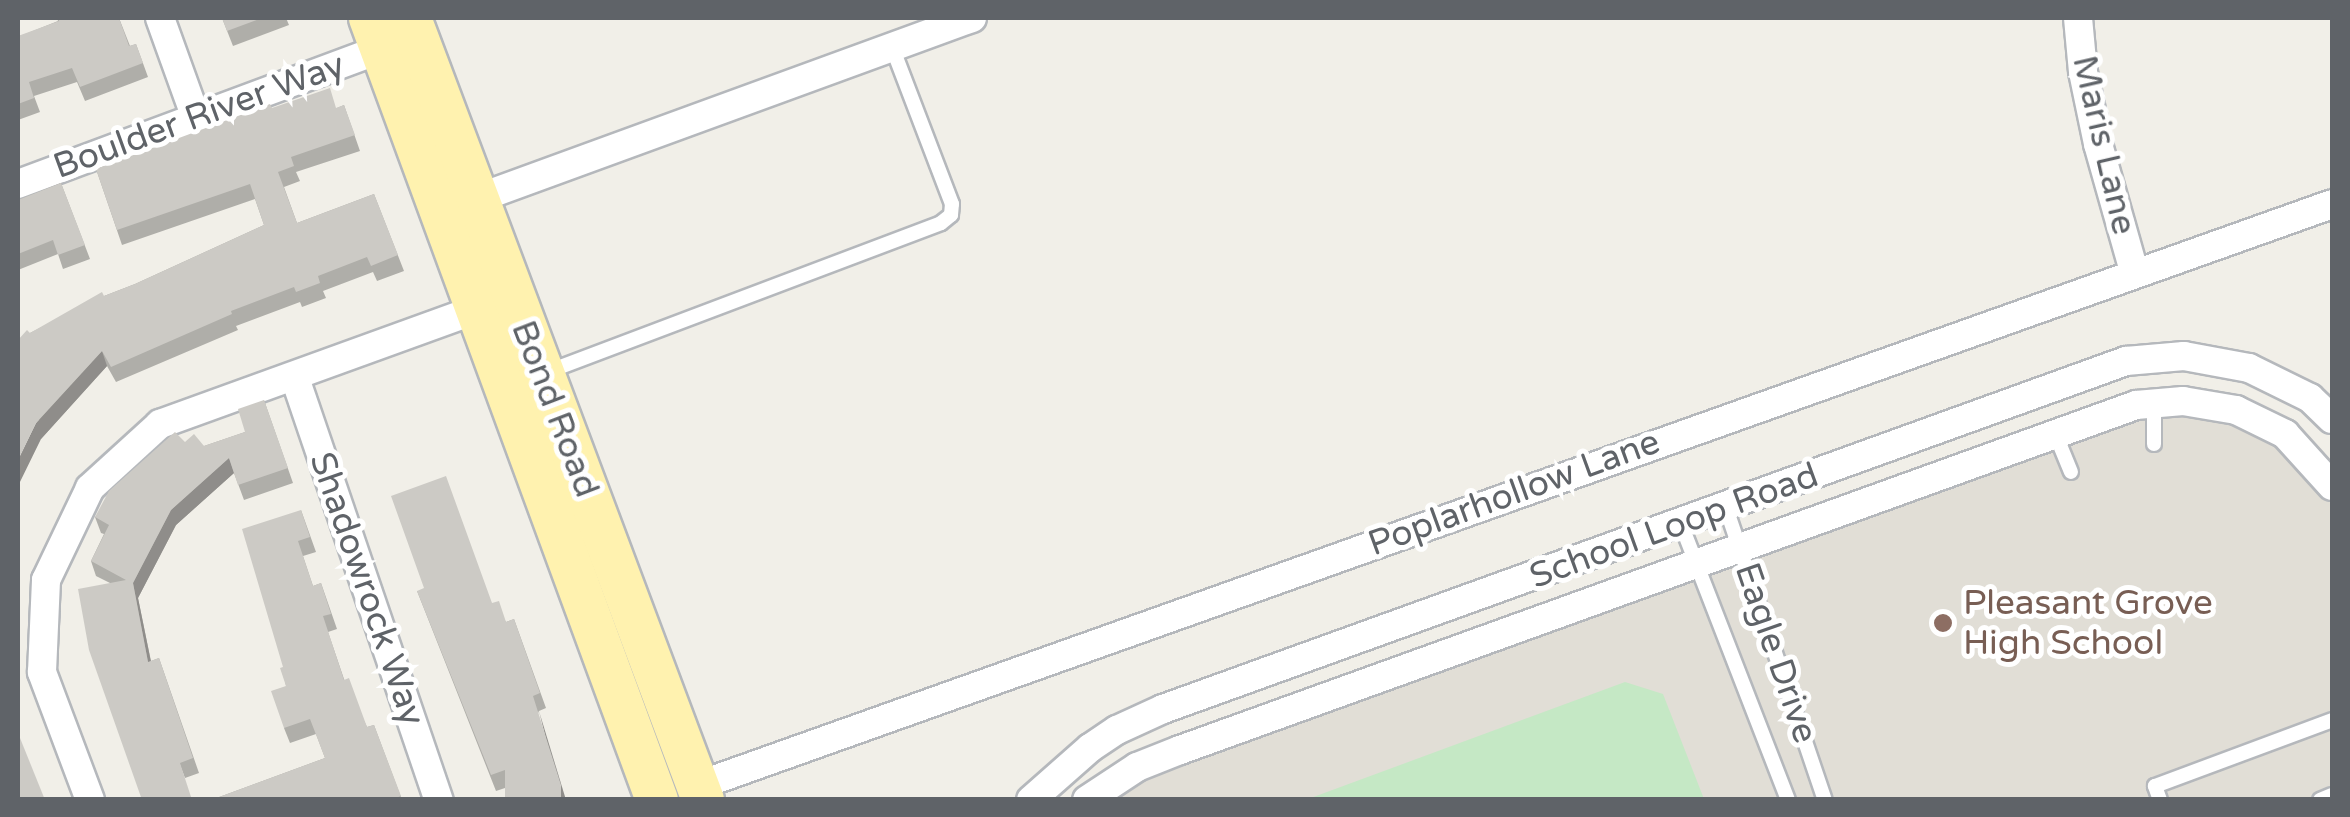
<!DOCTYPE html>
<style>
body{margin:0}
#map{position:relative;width:2350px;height:817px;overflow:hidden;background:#f1efe8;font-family:"Varela Round",sans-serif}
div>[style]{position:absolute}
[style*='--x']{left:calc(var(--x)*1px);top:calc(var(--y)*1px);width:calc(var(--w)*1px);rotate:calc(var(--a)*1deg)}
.education>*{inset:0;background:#e1ded6}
.green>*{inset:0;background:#c5e8c5}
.roads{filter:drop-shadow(2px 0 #b5b8bc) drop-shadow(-2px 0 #b5b8bc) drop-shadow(0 2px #b5b8bc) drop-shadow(0 -2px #b5b8bc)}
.service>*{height:14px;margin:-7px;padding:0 7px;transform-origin:7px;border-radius:7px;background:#fff}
.minor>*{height:28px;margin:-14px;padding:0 14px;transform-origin:14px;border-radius:14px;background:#fff}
.primary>*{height:42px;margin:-21px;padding:0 21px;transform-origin:21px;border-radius:21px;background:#fff2af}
.wall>*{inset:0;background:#afaea9}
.shaded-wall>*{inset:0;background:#8f8d8a}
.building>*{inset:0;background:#cccac5}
.dots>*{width:28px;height:28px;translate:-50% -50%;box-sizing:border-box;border:5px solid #fff;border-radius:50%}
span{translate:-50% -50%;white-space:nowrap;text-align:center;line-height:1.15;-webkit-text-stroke:10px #fff;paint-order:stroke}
.street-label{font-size:35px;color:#5f6368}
.education-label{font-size:35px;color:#785e54}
.left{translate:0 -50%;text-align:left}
.frame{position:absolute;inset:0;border:20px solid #5f6368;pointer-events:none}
</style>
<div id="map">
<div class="education">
<i style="clip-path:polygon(2173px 405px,2249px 417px,2323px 475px,2332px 502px,2332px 799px,1101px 800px,1212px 744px)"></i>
</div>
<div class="green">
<i style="clip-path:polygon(1625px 682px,1663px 694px,1704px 799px,1308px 799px)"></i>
</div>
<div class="roads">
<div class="service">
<i style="--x:547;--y:372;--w:421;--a:-20.7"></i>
<i style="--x:941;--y:223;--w:13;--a:-39"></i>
<i style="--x:951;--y:215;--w:11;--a:-85"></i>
<i style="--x:952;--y:204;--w:168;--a:-110.9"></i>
<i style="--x:2154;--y:403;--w:41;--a:90"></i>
<i style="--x:2055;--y:433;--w:42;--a:67.7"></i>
<i style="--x:1726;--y:508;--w:308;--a:71.3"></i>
<i style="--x:1681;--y:524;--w:296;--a:68.8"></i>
<i style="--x:2160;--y:800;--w:15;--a:-110"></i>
<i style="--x:2155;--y:786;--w:189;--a:-20.4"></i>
<i style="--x:2320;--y:800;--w:13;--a:-23"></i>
</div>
<div class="minor">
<i style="--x:160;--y:18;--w:106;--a:70.2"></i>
<i style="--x:2078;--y:18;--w:54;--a:84.7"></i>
<i style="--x:2083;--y:72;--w:74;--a:78.2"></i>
<i style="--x:2098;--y:144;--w:132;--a:74.2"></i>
<i style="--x:18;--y:184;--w:387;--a:-20.4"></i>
<i style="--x:476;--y:199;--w:528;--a:-20.05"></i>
<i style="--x:295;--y:378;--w:446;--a:71.2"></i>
<i style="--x:697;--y:786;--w:1735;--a:-19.59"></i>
<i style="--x:90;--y:800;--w:137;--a:-110.6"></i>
<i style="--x:42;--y:672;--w:92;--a:-87.5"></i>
<i style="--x:46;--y:580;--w:102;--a:-64.4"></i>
<i style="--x:90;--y:488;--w:95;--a:-42.4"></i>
<i style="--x:160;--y:424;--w:337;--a:-19.9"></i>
<i style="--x:1031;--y:800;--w:79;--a:-41.4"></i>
<i style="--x:1090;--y:748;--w:32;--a:-34"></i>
<i style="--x:1117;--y:730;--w:51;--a:-24.5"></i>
<i style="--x:1163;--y:709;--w:1024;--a:-19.87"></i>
<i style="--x:2126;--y:361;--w:58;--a:-4.9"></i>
<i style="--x:2184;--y:356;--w:66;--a:10.5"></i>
<i style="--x:2249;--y:368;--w:68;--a:26.2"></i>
<i style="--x:2310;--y:398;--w:30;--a:44"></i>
<i style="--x:1087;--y:800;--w:60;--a:-33.4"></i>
<i style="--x:1137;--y:767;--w:46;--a:-21.6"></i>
<i style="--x:1180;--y:750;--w:1016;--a:-19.84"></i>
<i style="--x:2136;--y:405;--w:47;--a:-4.9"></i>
<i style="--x:2183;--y:401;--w:54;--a:9.6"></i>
<i style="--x:2236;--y:410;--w:55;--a:26.1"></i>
<i style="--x:2285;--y:434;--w:70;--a:47.9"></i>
</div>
<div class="primary">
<i style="--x:370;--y:18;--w:833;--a:69.85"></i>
<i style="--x:410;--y:18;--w:835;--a:69.46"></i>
</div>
</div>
<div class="wall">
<i style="clip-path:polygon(57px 18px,119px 18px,130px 46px,136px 44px,148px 77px,85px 101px,77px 82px,34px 96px,40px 112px,18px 120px,18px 37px,58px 21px)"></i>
<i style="clip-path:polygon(222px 18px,286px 18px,289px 25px,233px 46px)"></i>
<i style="clip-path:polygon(344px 105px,360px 151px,296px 172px,300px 181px,284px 187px,297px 223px,374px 194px,404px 271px,377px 281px,373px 272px,323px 291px,326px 298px,302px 307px,300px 302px,236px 326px,238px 330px,116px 382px,107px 366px,41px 439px,30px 333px,104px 296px,135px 284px,264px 225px,255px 199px,122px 245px,96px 169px,272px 108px,337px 108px)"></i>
<i style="clip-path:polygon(61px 183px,90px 259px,63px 269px,58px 254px,18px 270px,18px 200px)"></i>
<i style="clip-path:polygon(264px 400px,293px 483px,244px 500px,234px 473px,176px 525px,138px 598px,151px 661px,159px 658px,199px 773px,185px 778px,110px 583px,96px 576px,91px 561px,104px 534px,101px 533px,95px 517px,185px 442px,204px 446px,245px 432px)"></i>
<i style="clip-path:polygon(301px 510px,316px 552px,303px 556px,313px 586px,321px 583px,337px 629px,328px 632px,344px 679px,367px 727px,374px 725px,402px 800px,211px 800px,325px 758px,316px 734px,290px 743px,284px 728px,286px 686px,283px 667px)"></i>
<i style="clip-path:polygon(417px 591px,492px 603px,506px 622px,514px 619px,546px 708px,539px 711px,505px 788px,496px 791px)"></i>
</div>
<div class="shaded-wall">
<i style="clip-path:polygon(102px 351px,107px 366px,41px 439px,18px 486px,18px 460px,36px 423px)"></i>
<i style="clip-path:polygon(229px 458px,234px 473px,176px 525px,138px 598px,154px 677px,148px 662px,133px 583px,171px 510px)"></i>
<i style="clip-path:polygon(539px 711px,566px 800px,561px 800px)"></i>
</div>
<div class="building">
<i style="clip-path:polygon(58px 18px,119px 18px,129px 46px,136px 44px,143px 63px,80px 87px,72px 68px,29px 82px,34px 98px,18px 104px,18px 36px,59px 21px)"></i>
<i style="clip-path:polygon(222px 18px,262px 18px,227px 31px)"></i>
<i style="clip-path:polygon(330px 88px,336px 108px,344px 105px,355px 135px,291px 157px,294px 166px,278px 172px,297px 223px,374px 194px,398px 255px,371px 266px,367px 257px,318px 276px,320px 283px,296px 292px,294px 287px,231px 311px,232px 314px,111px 367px,102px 351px,36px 423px,18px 460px,18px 340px,27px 330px,30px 333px,102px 292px,104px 296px,135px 284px,264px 225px,250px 184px,117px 230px,96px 169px,270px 104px,272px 108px)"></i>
<i style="clip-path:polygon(61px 183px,85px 245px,58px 255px,53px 240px,18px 254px,18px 200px)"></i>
<i style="clip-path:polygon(264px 400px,288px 468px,238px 485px,229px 458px,171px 510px,133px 583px,148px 662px,159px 658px,193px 758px,180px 763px,192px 800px,142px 800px,89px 650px,78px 589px,126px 580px,91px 561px,109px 525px,95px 517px,109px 491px,175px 432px,185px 442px,194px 434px,204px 446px,245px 432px,238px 409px)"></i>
<i style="clip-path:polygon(446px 476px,492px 603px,499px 601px,506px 622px,514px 619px,540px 693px,533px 696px,561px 785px,561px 800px,505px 800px,505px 770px,491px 775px,417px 591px,424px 588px,391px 496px)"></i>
<i style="clip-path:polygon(301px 510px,310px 537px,298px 541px,313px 586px,321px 583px,331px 614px,323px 616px,344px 680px,349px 678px,367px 727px,374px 725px,401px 796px,391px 800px,211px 800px,325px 758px,310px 719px,284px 728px,271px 691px,286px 686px,280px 668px,283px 667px,242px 529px)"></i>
<i style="clip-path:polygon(18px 733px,45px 800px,18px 800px)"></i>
</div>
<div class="dots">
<i style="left:1943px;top:623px;background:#8d6e63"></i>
</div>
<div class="street-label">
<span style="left:199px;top:116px;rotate:-20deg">Boulder River Way</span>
<span style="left:2104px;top:145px;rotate:77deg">Maris Lane</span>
<span style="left:555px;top:409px;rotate:69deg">Bond Road</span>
<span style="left:1514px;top:493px;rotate:-20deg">Poplarhollow Lane</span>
<span style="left:1674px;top:526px;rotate:-20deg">School Loop Road</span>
<span style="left:367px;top:589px;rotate:71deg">Shadowrock Way</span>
<span style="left:1776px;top:653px;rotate:71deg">Eagle Drive</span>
</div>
<div class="education-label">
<span class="left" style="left:1963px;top:623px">Pleasant Grove<br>High School</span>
</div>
<div class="frame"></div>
</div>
